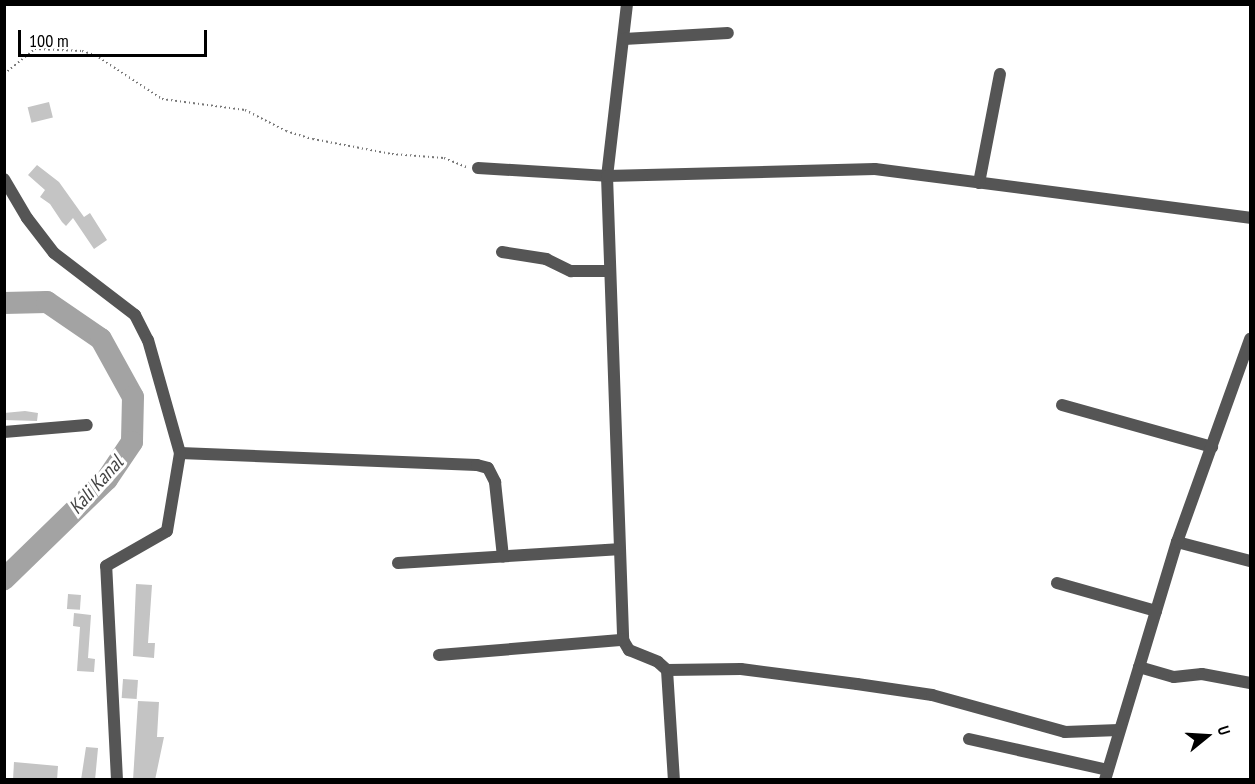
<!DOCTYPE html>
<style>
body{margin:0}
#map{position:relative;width:1255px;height:784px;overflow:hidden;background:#fff;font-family:"PT Sans Narrow",sans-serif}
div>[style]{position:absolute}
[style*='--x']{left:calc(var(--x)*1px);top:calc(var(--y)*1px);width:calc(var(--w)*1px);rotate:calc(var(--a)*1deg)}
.river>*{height:22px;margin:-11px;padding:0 11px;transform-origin:11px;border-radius:11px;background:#a3a3a3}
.building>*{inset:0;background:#c4c4c4;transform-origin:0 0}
.path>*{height:2px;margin-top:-1px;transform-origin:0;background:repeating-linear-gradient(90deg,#777 0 1.5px,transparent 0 4.5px)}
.minor>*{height:12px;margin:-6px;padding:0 6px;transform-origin:6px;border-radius:6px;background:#555}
span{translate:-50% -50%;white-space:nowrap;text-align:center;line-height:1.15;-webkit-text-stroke:6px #fff;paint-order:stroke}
.water-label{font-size:20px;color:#444;font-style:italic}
.frame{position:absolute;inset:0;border:6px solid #000;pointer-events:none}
.north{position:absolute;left:1177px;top:706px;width:60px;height:60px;-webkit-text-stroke:4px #fff;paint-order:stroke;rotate:72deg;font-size:16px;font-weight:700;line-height:24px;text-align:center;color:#000}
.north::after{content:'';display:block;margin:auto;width:21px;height:27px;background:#000;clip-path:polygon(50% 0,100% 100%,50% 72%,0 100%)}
.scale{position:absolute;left:18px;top:30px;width:189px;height:27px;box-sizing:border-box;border:3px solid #000;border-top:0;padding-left:8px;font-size:18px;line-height:21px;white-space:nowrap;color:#000;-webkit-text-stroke:4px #fff;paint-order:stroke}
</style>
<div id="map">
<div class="river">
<i style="--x:4;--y:303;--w:43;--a:-1.3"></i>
<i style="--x:47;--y:302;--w:65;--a:34.4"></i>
<i style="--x:101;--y:339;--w:66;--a:61.1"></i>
<i style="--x:133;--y:397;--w:45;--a:91.3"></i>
<i style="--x:132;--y:442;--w:45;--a:124"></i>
<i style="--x:107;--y:479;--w:144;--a:135.8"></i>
</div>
<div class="building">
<i style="left:49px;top:102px;width:16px;height:22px;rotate:76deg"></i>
<i style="clip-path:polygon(37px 165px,59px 182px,84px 217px,90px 213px,107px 240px,94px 249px,73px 218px,66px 226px,62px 222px,50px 204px,40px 197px,45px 190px,28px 175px)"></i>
<i style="clip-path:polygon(25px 411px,38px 413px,37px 421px,4px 420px,4px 413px)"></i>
<i style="clip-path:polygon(136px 584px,152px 585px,148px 643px,155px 643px,154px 658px,133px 656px)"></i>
<i style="left:68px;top:594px;width:13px;height:15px;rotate:4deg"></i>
<i style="clip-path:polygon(74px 613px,91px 615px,88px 658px,95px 659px,94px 672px,77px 671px,80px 627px,73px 626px)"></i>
<i style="left:123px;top:679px;width:15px;height:19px;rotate:4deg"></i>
<i style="clip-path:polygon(138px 701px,159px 702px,157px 737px,164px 737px,155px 780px,133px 780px)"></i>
<i style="clip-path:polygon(86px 747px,98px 748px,95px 780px,81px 780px)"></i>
<i style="clip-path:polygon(14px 762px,58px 766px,57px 780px,13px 780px)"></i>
</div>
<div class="path">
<i style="--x:4;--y:74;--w:40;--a:-39"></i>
<i style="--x:35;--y:49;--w:47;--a:2.4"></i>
<i style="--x:82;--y:51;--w:14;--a:17"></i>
<i style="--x:95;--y:55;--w:80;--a:33.3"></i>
<i style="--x:162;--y:99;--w:84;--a:7.5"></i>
<i style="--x:245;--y:110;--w:46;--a:27.1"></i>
<i style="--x:286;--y:131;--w:28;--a:17"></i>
<i style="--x:313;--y:139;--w:80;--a:10.8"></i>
<i style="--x:392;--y:154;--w:52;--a:4.4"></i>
<i style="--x:444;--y:158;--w:24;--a:22"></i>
</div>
<div class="minor">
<i style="--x:627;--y:4;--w:173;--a:96.6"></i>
<i style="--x:607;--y:176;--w:464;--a:88"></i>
<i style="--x:623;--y:640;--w:12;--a:59"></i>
<i style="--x:629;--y:650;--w:31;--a:22"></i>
<i style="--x:658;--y:662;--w:12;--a:42"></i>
<i style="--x:667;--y:670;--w:110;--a:86.4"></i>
<i style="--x:624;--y:39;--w:104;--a:-3.3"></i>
<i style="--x:478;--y:168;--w:129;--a:3.5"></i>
<i style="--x:607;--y:176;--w:268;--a:-1.5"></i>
<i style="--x:875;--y:169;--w:378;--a:7.4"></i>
<i style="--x:4;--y:179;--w:45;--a:59.5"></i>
<i style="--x:27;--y:218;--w:44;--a:52.4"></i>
<i style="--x:54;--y:253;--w:102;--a:37.4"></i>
<i style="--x:135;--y:315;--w:28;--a:63"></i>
<i style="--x:148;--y:340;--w:117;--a:74.2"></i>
<i style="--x:180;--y:453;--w:297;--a:2.3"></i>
<i style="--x:477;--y:465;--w:11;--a:15"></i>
<i style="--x:488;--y:468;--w:16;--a:63"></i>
<i style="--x:495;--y:482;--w:75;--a:83.9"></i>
<i style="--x:979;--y:183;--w:111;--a:-79.1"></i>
<i style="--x:502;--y:252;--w:45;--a:9"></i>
<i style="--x:546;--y:259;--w:28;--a:26"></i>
<i style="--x:571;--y:271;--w:39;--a:0"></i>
<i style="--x:1062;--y:405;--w:156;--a:15.6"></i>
<i style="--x:4;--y:432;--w:83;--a:-4.8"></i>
<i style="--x:1177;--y:542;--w:75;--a:14.6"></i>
<i style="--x:398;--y:563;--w:220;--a:-3.6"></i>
<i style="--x:1057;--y:583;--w:103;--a:15.8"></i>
<i style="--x:439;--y:655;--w:185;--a:-4.7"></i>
<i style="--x:1139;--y:667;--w:36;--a:16"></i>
<i style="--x:1174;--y:677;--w:28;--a:-6"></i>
<i style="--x:1202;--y:674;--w:49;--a:10.6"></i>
<i style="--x:667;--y:670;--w:74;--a:-0.8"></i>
<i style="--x:741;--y:669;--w:117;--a:7.4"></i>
<i style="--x:857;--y:684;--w:76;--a:8.3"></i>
<i style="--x:932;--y:695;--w:138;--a:15.5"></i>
<i style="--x:1065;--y:732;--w:54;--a:-2.1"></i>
<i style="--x:969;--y:739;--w:142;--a:12.6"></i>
<i style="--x:117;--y:780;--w:214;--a:-92.9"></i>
<i style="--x:106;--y:566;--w:70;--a:-29.8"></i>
<i style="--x:167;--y:531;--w:79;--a:-80.5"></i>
<i style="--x:1105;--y:780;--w:249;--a:-73.2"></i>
<i style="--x:1177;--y:542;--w:216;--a:-70.2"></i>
</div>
<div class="water-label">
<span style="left:96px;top:485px;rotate:-48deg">Kali Kanal</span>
</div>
<div class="frame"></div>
<div class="north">U</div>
<div class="scale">100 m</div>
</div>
